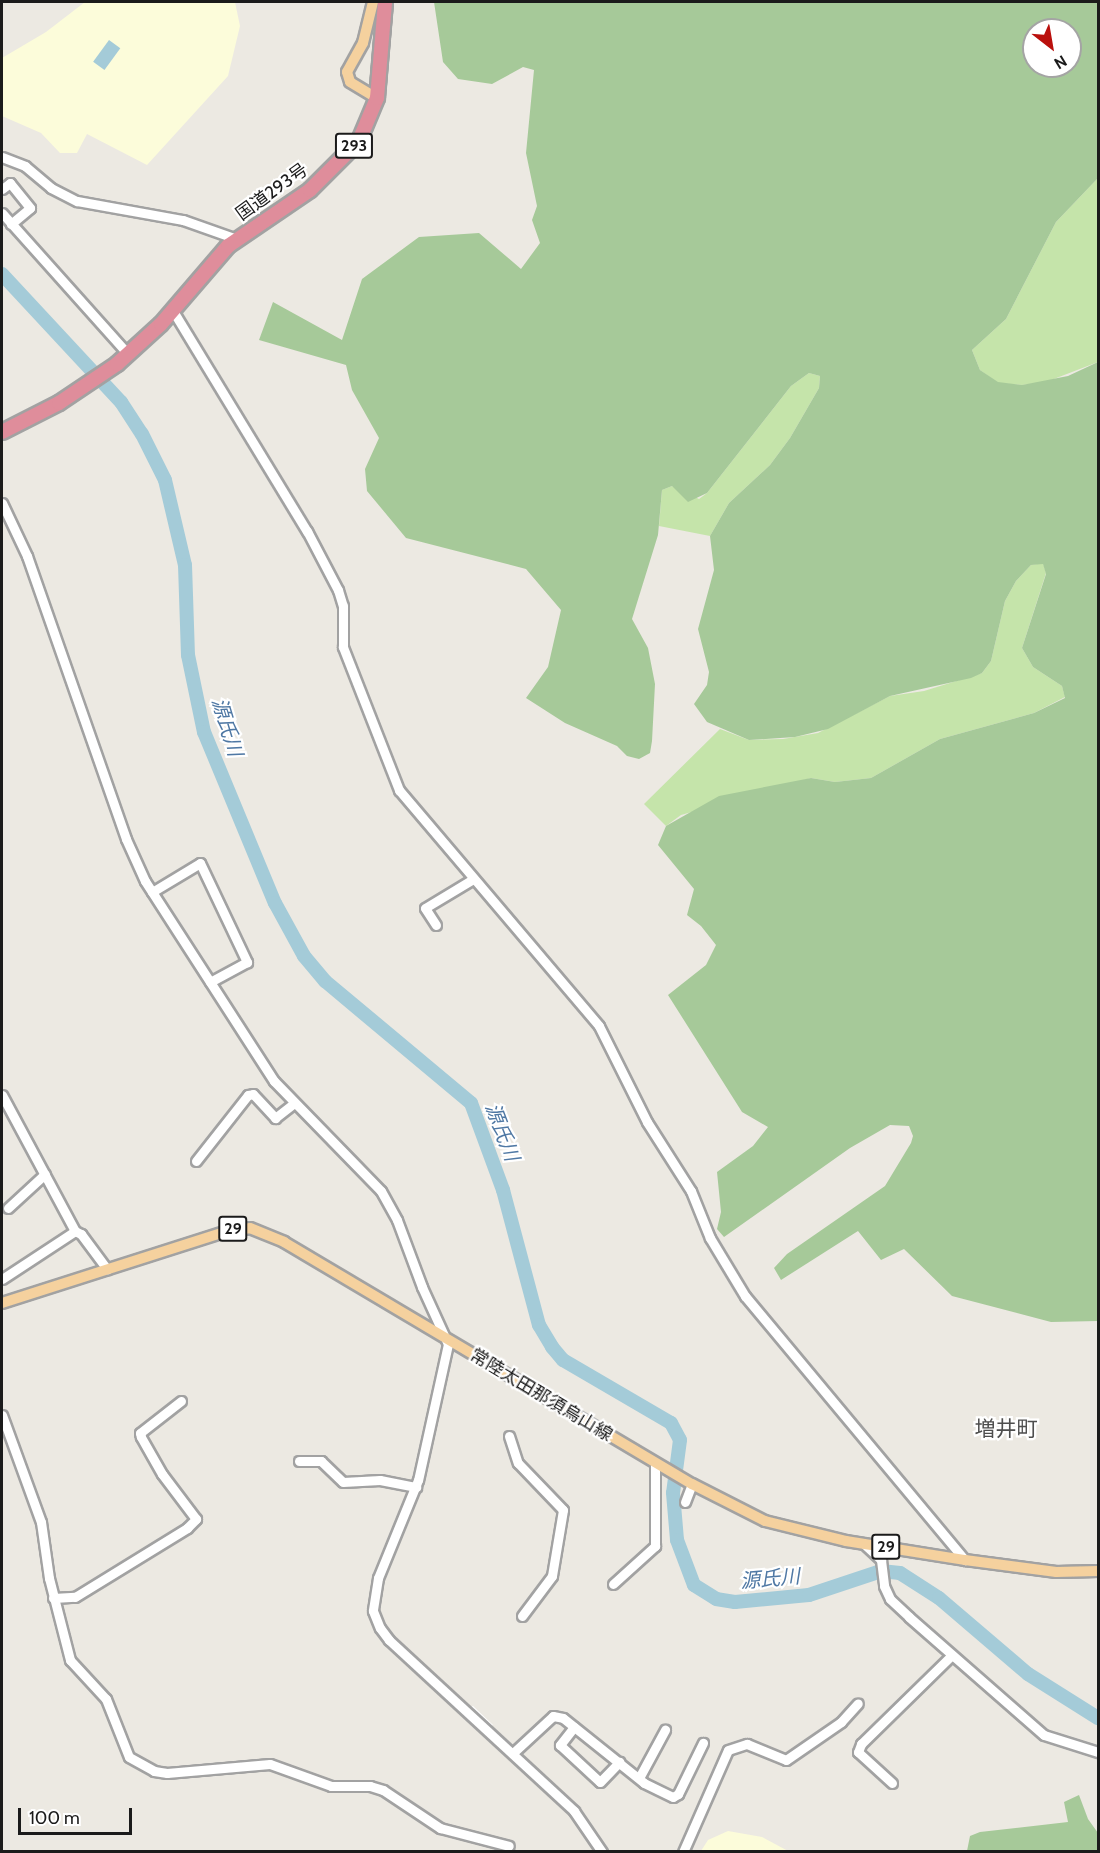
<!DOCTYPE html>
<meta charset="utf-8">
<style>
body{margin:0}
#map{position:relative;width:1100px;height:1853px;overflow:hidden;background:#ece9e2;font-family:Cabin,"Noto Sans JP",sans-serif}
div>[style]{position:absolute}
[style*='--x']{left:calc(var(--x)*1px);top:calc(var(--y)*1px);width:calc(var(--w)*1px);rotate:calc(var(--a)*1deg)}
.education>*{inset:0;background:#fcfcda}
.grass>*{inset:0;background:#c5e4aa}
.forest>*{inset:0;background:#a6c999}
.water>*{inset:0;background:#a4cbd8;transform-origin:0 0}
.pier>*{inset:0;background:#fff}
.river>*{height:14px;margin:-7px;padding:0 7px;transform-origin:7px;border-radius:7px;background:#a4cbd8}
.roads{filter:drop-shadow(2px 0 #a2a2a2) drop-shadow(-2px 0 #a2a2a2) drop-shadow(0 2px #a2a2a2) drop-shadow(0 -2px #a2a2a2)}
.minor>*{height:9px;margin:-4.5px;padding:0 4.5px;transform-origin:4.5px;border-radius:4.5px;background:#fff}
.major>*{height:10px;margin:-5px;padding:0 5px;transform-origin:5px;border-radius:5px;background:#f5d19e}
.highway>*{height:14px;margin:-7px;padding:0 7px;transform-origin:7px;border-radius:7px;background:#df8d9b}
span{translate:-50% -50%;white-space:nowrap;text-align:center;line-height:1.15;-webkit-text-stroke:4.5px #fff;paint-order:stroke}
.shield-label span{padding:2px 4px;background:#fff;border:2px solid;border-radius:4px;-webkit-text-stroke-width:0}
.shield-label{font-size:16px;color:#1b1b1b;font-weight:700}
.street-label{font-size:18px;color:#1b1b1b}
.water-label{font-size:20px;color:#4f78a4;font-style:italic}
.quarter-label{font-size:21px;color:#4e4e4e}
.frame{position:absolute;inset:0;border:3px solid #1b1b1b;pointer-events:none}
.north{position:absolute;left:1022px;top:18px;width:60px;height:60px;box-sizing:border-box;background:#fff;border:2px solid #a4a4a4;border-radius:50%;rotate:149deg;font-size:16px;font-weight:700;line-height:24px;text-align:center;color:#1b1b1b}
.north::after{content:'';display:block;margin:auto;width:21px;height:27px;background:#ba100d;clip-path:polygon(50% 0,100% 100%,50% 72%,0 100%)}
.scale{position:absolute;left:18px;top:1808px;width:114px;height:27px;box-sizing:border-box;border:3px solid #1b1b1b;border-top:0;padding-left:8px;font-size:18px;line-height:21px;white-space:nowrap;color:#1b1b1b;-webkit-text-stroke:4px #fff;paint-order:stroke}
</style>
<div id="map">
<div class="education">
<i style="clip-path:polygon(85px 2px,235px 2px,240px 26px,228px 76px,147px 165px,87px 134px,77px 153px,60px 153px,41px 133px,2px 116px,2px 58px,46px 32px)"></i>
<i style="clip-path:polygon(728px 1831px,762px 1837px,788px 1851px,701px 1851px,708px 1840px)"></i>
</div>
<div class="grass">
<i style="clip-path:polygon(1098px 178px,1098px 362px,1046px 382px,1022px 385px,998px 383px,980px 370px,972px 350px,1006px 319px,1056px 222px)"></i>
<i style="clip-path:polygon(809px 373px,820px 376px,819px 388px,790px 438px,770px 465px,729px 503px,710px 536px,659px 526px,662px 490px,672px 486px,699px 499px,707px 493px,791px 386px)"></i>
<i style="clip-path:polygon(1043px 563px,1046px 573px,1022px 648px,1033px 667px,1062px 686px,1065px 697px,1034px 713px,940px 739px,871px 778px,835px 782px,811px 778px,681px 815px,666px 826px,644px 804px,720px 729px,749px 740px,783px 739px,818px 733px,890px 696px,924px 691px,982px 673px,991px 661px,1005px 601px,1016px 581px,1031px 565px)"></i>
</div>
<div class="forest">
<i style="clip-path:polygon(evenodd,434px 2px,1098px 2px,1098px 178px,1056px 222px,1006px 319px,972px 350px,980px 370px,998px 382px,1022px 385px,1068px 376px,1098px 362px,1098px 1321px,1051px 1322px,952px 1296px,904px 1249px,881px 1260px,858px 1231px,781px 1280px,774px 1268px,787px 1254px,885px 1186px,911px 1143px,913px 1136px,909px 1126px,890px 1125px,850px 1148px,724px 1237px,717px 1229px,721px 1212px,717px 1172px,753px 1146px,768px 1127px,742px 1112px,668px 995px,706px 965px,716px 945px,701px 926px,687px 915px,694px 889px,658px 845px,666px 826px,719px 796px,811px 778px,835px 782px,871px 778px,940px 739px,1034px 713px,1065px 698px,1062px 686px,1033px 667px,1022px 648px,1046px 574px,1043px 564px,1031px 565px,1016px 581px,1005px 601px,991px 661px,982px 673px,971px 678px,890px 696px,828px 729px,795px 737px,749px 740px,707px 722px,694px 704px,707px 685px,709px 672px,698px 629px,714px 570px,710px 536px,729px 503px,770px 465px,790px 438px,819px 388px,820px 376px,809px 373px,791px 386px,707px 493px,688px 502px,672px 486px,662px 490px,658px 535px,632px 619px,648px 648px,655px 684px,652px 741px,650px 753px,639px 759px,627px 756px,617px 746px,565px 723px,526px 698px,548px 667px,561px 610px,526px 569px,406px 538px,367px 491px,365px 469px,379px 438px,352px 390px,346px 365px,259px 340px,273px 302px,342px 340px,362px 279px,419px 237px,479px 233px,521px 269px,540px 243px,532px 220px,537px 206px,526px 153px,534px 70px,523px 67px,492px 84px,458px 79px,443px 62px,434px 2px,1034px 30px,1070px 30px,1070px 66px,1034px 66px,1034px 30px)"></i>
<i style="clip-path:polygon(1079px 1795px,1088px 1819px,1098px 1833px,1098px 1851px,967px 1851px,970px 1836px,980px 1832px,1068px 1822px,1064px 1802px)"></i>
</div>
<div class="water">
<i style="left:109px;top:40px;width:14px;height:27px;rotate:36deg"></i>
</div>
<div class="pier">
<i style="clip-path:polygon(473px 1706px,493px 1725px,479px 1730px,458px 1712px)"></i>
</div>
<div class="river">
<i style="--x:2;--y:274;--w:175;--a:47.1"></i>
<i style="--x:121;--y:402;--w:38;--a:57"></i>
<i style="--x:142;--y:434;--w:51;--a:63.4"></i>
<i style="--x:165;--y:480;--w:87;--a:76.8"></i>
<i style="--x:185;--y:565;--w:90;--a:88.1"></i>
<i style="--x:188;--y:655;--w:79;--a:78.3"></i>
<i style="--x:204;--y:732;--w:185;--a:67.5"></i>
<i style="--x:275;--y:903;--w:60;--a:61.3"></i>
<i style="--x:304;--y:956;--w:33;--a:50"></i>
<i style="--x:325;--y:981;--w:190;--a:39.9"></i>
<i style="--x:471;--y:1103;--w:93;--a:69.8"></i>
<i style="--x:503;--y:1190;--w:140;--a:75.1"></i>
<i style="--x:539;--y:1325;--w:26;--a:59"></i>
<i style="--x:552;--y:1347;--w:17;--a:50"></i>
<i style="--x:563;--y:1360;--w:125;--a:30.3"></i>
<i style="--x:671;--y:1423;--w:19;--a:62"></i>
<i style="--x:680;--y:1440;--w:53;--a:97.5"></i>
<i style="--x:673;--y:1493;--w:47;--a:85.1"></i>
<i style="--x:677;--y:1540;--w:48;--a:69.3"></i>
<i style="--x:694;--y:1585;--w:26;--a:32"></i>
<i style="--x:716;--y:1599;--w:19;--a:9"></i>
<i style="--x:735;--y:1602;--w:74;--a:-5.4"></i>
<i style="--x:809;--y:1595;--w:76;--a:-18.4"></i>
<i style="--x:881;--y:1571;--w:19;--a:6"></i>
<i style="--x:900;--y:1573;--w:46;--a:32.7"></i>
<i style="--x:939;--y:1598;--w:117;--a:40.5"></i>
<i style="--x:1028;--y:1674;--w:83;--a:32.2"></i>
</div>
<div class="roads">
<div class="minor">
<i style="--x:2;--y:157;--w:25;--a:21"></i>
<i style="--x:25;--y:166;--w:34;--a:40"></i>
<i style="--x:51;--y:188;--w:29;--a:27"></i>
<i style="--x:77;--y:201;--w:108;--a:10.2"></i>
<i style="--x:183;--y:220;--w:57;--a:19.4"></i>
<i style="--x:2;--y:189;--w:10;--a:-37"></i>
<i style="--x:10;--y:183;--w:32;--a:51"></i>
<i style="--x:30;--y:208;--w:25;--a:140"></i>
<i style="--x:2;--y:213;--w:189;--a:48.2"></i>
<i style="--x:173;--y:311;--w:258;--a:58.7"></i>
<i style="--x:307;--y:531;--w:67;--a:62.3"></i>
<i style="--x:338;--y:590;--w:17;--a:73"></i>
<i style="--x:343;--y:606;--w:41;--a:90"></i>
<i style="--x:343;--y:647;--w:154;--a:68.6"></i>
<i style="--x:399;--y:790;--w:309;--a:49.7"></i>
<i style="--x:599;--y:1026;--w:107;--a:63.4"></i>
<i style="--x:647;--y:1122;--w:82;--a:57.5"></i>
<i style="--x:691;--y:1191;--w:51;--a:68"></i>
<i style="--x:710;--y:1238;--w:68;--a:58.9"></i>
<i style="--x:745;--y:1296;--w:344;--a:50.2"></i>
<i style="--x:2;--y:503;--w:59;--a:64.7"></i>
<i style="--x:27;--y:556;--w:300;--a:70.7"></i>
<i style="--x:126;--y:839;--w:46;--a:65.7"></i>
<i style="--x:145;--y:881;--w:238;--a:57.2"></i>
<i style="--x:274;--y:1081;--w:153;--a:45.8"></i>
<i style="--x:381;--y:1191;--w:33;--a:61"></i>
<i style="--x:397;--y:1220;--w:72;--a:69.5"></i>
<i style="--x:422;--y:1287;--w:63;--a:65.5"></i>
<i style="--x:448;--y:1344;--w:139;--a:102.4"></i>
<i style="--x:418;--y:1480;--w:106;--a:112.2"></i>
<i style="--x:378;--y:1578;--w:33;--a:99"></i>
<i style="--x:373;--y:1611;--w:18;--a:68"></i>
<i style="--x:380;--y:1628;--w:15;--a:53"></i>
<i style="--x:389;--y:1640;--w:252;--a:42.7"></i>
<i style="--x:574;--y:1811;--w:50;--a:55.7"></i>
<i style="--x:152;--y:892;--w:56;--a:-31.1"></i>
<i style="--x:200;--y:863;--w:110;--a:64.6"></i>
<i style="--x:247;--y:962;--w:42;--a:151.6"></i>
<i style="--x:436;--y:925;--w:20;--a:-123"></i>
<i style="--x:425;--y:908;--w:56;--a:-31.1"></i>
<i style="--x:2;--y:1095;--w:154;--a:61.8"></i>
<i style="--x:196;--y:1161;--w:84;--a:-51.8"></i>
<i style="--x:248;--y:1095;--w:5;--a:-11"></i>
<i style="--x:253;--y:1094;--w:33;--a:47"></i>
<i style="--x:275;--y:1118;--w:24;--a:-38"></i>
<i style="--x:8;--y:1208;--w:50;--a:-42.6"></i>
<i style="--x:2;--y:1279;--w:87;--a:-33.3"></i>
<i style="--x:75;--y:1231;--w:7;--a:27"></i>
<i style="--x:81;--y:1234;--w:44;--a:53.4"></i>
<i style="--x:2;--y:1415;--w:114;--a:70"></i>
<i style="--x:41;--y:1522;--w:57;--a:81.9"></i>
<i style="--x:49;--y:1578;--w:85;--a:75.6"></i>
<i style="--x:70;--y:1660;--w:53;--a:47.3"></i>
<i style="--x:106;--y:1699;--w:62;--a:68.4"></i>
<i style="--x:129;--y:1757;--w:29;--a:29"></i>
<i style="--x:154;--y:1771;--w:13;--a:9"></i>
<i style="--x:167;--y:1773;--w:103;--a:-5"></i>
<i style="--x:270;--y:1764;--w:65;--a:19.8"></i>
<i style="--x:331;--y:1786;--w:39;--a:0"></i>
<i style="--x:370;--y:1786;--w:14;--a:17"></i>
<i style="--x:383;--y:1790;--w:69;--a:33.7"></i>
<i style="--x:440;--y:1828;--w:71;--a:14.6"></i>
<i style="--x:509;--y:1436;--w:28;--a:72"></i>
<i style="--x:518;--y:1463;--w:65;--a:46.2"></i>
<i style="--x:563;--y:1510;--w:67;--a:99.5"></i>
<i style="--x:552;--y:1576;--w:50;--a:126.9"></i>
<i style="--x:299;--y:1461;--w:22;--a:0"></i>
<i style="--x:321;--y:1461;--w:30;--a:44"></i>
<i style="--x:343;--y:1482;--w:37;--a:-3"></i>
<i style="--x:380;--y:1480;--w:37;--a:11"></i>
<i style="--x:685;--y:1502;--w:19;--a:-69"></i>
<i style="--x:863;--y:1543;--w:25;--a:43"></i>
<i style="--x:881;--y:1560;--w:26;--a:83"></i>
<i style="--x:884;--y:1586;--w:14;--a:65"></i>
<i style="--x:890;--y:1599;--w:26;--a:43"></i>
<i style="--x:909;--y:1617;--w:179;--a:41.2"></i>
<i style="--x:1044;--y:1735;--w:57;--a:17.5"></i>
<i style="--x:613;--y:1584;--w:57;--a:-42.1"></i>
<i style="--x:655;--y:1546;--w:83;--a:-90"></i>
<i style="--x:53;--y:1598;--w:22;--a:-3"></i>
<i style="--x:75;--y:1597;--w:132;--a:-31.6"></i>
<i style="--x:187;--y:1528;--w:13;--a:-45"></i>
<i style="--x:196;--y:1519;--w:56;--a:-127.1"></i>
<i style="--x:162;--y:1474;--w:43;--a:-119.6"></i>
<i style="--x:141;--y:1437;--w:4;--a:-104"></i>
<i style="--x:140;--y:1433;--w:52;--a:-38"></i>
<i style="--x:574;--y:1727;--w:23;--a:128"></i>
<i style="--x:560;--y:1745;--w:54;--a:42.8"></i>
<i style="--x:600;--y:1782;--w:28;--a:-46"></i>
<i style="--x:514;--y:1752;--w:53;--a:-42.7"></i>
<i style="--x:553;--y:1716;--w:10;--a:11"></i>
<i style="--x:563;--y:1718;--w:104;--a:38.7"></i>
<i style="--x:644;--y:1783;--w:32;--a:26"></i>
<i style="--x:673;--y:1797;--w:6;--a:-31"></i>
<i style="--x:678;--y:1794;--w:57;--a:-63.9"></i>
<i style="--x:639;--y:1778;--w:55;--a:-61.6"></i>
<i style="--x:892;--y:1783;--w:46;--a:-137.6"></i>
<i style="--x:858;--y:1752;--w:9;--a:-69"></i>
<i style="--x:861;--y:1744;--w:127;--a:-44.4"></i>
<i style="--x:683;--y:1852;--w:111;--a:-66.2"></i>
<i style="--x:728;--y:1750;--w:20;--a:-18"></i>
<i style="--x:747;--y:1744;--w:42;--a:22.3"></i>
<i style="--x:786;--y:1760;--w:67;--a:-34.6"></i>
<i style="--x:841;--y:1722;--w:25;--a:-48"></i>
</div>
<div class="major">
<i style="--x:373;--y:2;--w:42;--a:103.7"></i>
<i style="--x:363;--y:43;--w:33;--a:119"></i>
<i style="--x:347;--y:72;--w:10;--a:73"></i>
<i style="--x:350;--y:82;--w:31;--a:31"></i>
<i style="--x:2;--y:1303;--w:236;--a:-17.7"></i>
<i style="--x:227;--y:1231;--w:23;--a:-7"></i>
<i style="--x:250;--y:1228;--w:37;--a:22"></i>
<i style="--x:284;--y:1242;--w:474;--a:30.7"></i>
<i style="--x:692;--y:1484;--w:82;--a:26.9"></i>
<i style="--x:765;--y:1521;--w:83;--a:13.9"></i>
<i style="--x:846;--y:1541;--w:121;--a:9.1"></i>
<i style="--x:965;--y:1560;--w:92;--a:7.5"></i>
<i style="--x:1056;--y:1572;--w:42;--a:-1.4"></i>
</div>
<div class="highway">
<i style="--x:2;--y:432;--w:64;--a:-27"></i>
<i style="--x:59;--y:403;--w:70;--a:-33.9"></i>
<i style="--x:117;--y:364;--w:59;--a:-42.3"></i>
<i style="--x:161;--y:324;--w:103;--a:-49.3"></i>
<i style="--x:228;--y:246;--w:99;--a:-34.3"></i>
<i style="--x:310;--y:190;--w:69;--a:-45"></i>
<i style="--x:359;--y:141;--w:47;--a:-67.3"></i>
<i style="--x:377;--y:98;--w:96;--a:-85.2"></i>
</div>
</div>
<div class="shield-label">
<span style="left:354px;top:146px">293</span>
<span style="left:233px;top:1229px">29</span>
<span style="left:886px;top:1547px">29</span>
</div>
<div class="street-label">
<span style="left:272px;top:192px;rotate:-36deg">国道293号</span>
<span style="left:541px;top:1395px;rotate:31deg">常陸太田那須烏山線</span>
</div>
<div class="water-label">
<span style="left:227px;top:727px;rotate:73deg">源氏川</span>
<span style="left:502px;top:1132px;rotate:69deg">源氏川</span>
<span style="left:770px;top:1579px;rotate:-5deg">源氏川</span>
</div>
<div class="quarter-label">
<span style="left:1006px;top:1429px">増井町</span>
</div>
<div class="frame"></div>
<div class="north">N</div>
<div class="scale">100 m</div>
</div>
